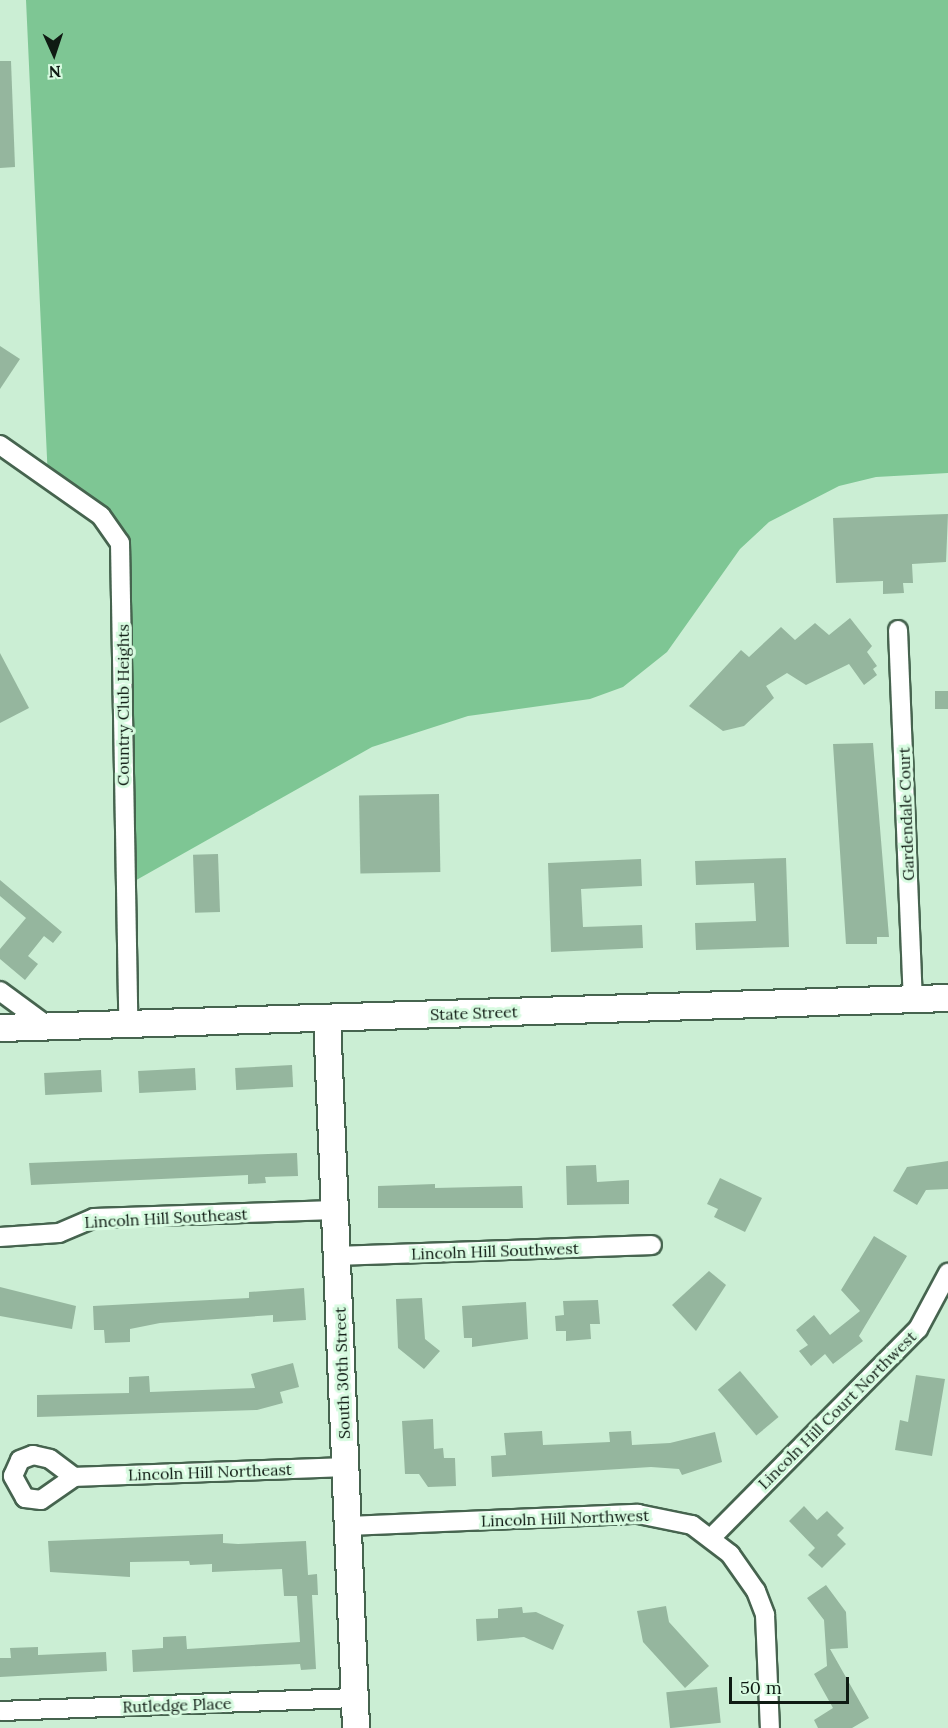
<!DOCTYPE html>
<style>
body{margin:0}
#map{position:relative;width:948px;height:1728px;overflow:hidden;background:#cbeed4;font-family:Lora,serif}
div>[style]{position:absolute}
[style*='--x']{left:calc(var(--x)*1px);top:calc(var(--y)*1px);width:calc(var(--w)*1px);rotate:calc(var(--a)*1deg)}
.green>*{inset:0;background:#7ec694}
.building>*{inset:0;background:#95b69e;transform-origin:0 0}
.roads{filter:drop-shadow(2px 0 #46644f) drop-shadow(-2px 0 #46644f) drop-shadow(0 2px #46644f) drop-shadow(0 -2px #46644f)}
.street>*{height:18px;margin:-9px;padding:0 9px;transform-origin:9px;border-radius:9px;background:#fff}
.secondary>*{height:26px;margin:-13px;padding:0 13px;transform-origin:13px;border-radius:13px;background:#fff}
span{translate:-50% -50%;white-space:nowrap;text-align:center;line-height:1.15;-webkit-text-stroke:6px #d8fbe1;paint-order:stroke}
.street-label{font-size:16px;color:#0f1b13}
.north{position:absolute;left:24px;top:24px;width:60px;height:60px;-webkit-text-stroke:4px #d8fbe1;paint-order:stroke;rotate:177deg;font-size:16px;font-weight:700;line-height:24px;text-align:center;color:#0f1b13}
.north::after{content:'';display:block;margin:auto;width:21px;height:27px;background:#0f1b13;clip-path:polygon(50% 0,100% 100%,50% 72%,0 100%)}
.scale{position:absolute;left:729px;top:1677px;width:120px;height:27px;box-sizing:border-box;border:3px solid #0f1b13;border-top:0;padding-left:8px;font-size:18px;line-height:21px;white-space:nowrap;color:#0f1b13;-webkit-text-stroke:4px #d8fbe1;paint-order:stroke}
</style>
<div id="map">
<div class="green">
<i style="clip-path:polygon(26px 0,948px 0,948px 473px,876px 477px,839px 486px,769px 522px,740px 549px,667px 652px,623px 687px,590px 699px,468px 716px,372px 747px,124px 887px,120px 543px,48px 480px)"></i>
</div>
<div class="building">
<i style="clip-path:polygon(0 61px,11px 61px,15px 167px,0 168px)"></i>
<i style="clip-path:polygon(0 346px,20px 359px,0 389px)"></i>
<i style="clip-path:polygon(948px 514px,946px 562px,912px 564px,913px 583px,903px 583px,904px 593px,883px 594px,883px 581px,836px 583px,833px 518px)"></i>
<i style="clip-path:polygon(850px 618px,872px 646px,867px 652px,877px 666px,873px 669px,877px 675px,864px 685px,849px 664px,806px 685px,787px 673px,766px 686px,774px 698px,744px 726px,723px 731px,689px 706px,741px 650px,749px 657px,781px 627px,795px 640px,815px 623px,829px 635px)"></i>
<i style="clip-path:polygon(0 653px,29px 708px,0 723px)"></i>
<i style="left:948px;top:691px;width:18px;height:13px;rotate:90deg"></i>
<i style="clip-path:polygon(873px 743px,889px 937px,877px 937px,877px 944px,846px 944px,833px 744px)"></i>
<i style="left:439px;top:794px;width:78px;height:80px;rotate:89deg"></i>
<i style="left:218px;top:854px;width:58px;height:25px;rotate:88deg"></i>
<i style="clip-path:polygon(786px 858px,789px 947px,696px 950px,695px 923px,756px 921px,754px 883px,696px 885px,695px 861px)"></i>
<i style="clip-path:polygon(641px 859px,642px 886px,581px 889px,583px 927px,642px 925px,643px 948px,551px 952px,548px 863px)"></i>
<i style="clip-path:polygon(0 880px,62px 932px,53px 943px,44px 936px,28px 956px,38px 964px,25px 980px,0 959px,0 949px,26px 918px,0 896px)"></i>
<i style="left:292px;top:1065px;width:22px;height:57px;rotate:87deg"></i>
<i style="left:195px;top:1068px;width:22px;height:57px;rotate:87deg"></i>
<i style="left:101px;top:1070px;width:22px;height:57px;rotate:87deg"></i>
<i style="clip-path:polygon(297px 1153px,298px 1176px,265px 1177px,266px 1183px,248px 1184px,248px 1175px,31px 1185px,29px 1163px)"></i>
<i style="clip-path:polygon(948px 1161px,948px 1189px,926px 1190px,917px 1205px,893px 1191px,907px 1167px)"></i>
<i style="clip-path:polygon(596px 1165px,597px 1182px,629px 1180px,629px 1204px,567px 1205px,566px 1166px)"></i>
<i style="clip-path:polygon(720px 1178px,762px 1198px,745px 1232px,714px 1217px,718px 1209px,707px 1204px)"></i>
<i style="clip-path:polygon(435px 1184px,435px 1188px,522px 1186px,523px 1208px,378px 1208px,378px 1186px)"></i>
<i style="clip-path:polygon(874px 1236px,907px 1256px,859px 1336px,863px 1341px,833px 1364px,825px 1354px,811px 1366px,799px 1351px,808px 1345px,796px 1330px,814px 1315px,830px 1335px,860px 1311px,841px 1290px)"></i>
<i style="clip-path:polygon(709px 1271px,726px 1285px,696px 1331px,672px 1305px)"></i>
<i style="clip-path:polygon(0 1287px,76px 1306px,72px 1329px,0 1316px)"></i>
<i style="clip-path:polygon(304px 1288px,306px 1320px,273px 1322px,273px 1315px,160px 1323px,130px 1329px,130px 1342px,105px 1343px,104px 1330px,94px 1330px,93px 1306px,249px 1298px,249px 1292px)"></i>
<i style="clip-path:polygon(422px 1298px,425px 1339px,440px 1351px,424px 1369px,398px 1348px,396px 1299px)"></i>
<i style="clip-path:polygon(598px 1300px,600px 1324px,590px 1324px,591px 1339px,566px 1341px,566px 1331px,556px 1331px,555px 1316px,564px 1315px,563px 1301px)"></i>
<i style="clip-path:polygon(526px 1302px,528px 1339px,472px 1347px,472px 1338px,464px 1338px,462px 1306px)"></i>
<i style="clip-path:polygon(293px 1363px,299px 1387px,280px 1392px,283px 1403px,257px 1410px,37px 1417px,37px 1395px,129px 1393px,129px 1377px,149px 1376px,150px 1392px,255px 1388px,251px 1374px)"></i>
<i style="left:740px;top:1371px;width:60px;height:29px;rotate:50deg"></i>
<i style="clip-path:polygon(916px 1375px,945px 1379px,932px 1456px,895px 1450px,900px 1420px,908px 1422px)"></i>
<i style="clip-path:polygon(433px 1419px,434px 1449px,443px 1448px,444px 1458px,455px 1458px,456px 1486px,428px 1487px,419px 1474px,405px 1474px,402px 1421px)"></i>
<i style="clip-path:polygon(542px 1431px,543px 1445px,610px 1442px,609px 1432px,631px 1431px,632px 1445px,670px 1443px,715px 1432px,722px 1462px,682px 1475px,679px 1469px,651px 1467px,492px 1477px,491px 1456px,506px 1455px,504px 1433px)"></i>
<i style="clip-path:polygon(804px 1506px,817px 1520px,827px 1511px,844px 1528px,837px 1535px,846px 1544px,822px 1568px,808px 1555px,815px 1548px,789px 1521px)"></i>
<i style="clip-path:polygon(223px 1534px,223px 1543px,238px 1544px,306px 1541px,308px 1575px,317px 1574px,318px 1595px,312px 1595px,316px 1669px,301px 1670px,300px 1664px,133px 1672px,132px 1650px,163px 1648px,163px 1637px,186px 1636px,187px 1649px,300px 1642px,297px 1596px,284px 1596px,282px 1569px,212px 1572px,212px 1564px,190px 1565px,189px 1561px,130px 1562px,130px 1577px,50px 1572px,48px 1541px)"></i>
<i style="clip-path:polygon(826px 1585px,846px 1612px,848px 1648px,830px 1649px,869px 1718px,852px 1728px,818px 1728px,814px 1720px,833px 1708px,814px 1674px,827px 1666px,824px 1620px,807px 1598px)"></i>
<i style="clip-path:polygon(666px 1606px,669px 1622px,709px 1666px,685px 1688px,643px 1642px,637px 1611px)"></i>
<i style="clip-path:polygon(522px 1607px,523px 1613px,536px 1612px,564px 1625px,553px 1650px,524px 1637px,477px 1641px,476px 1619px,498px 1618px,498px 1609px)"></i>
<i style="clip-path:polygon(38px 1647px,38px 1655px,106px 1652px,107px 1671px,0 1677px,0 1658px,11px 1658px,10px 1648px)"></i>
<i style="left:717px;top:1687px;width:36px;height:51px;rotate:84deg"></i>
</div>
<div class="roads">
<div class="street">
<i style="--x:0;--y:445;--w:123;--a:35.1"></i>
<i style="--x:101;--y:516;--w:33;--a:55"></i>
<i style="--x:120;--y:543;--w:481;--a:89"></i>
<i style="--x:898;--y:630;--w:369;--a:87.7"></i>
<i style="--x:0;--y:991;--w:61;--a:36.3"></i>
<i style="--x:0;--y:1237;--w:59;--a:-3.9"></i>
<i style="--x:59;--y:1233;--w:38;--a:-23"></i>
<i style="--x:94;--y:1218;--w:241;--a:-1.9"></i>
<i style="--x:337;--y:1256;--w:315;--a:-2"></i>
<i style="--x:33;--y:1455;--w:17;--a:13"></i>
<i style="--x:50;--y:1459;--w:30;--a:37"></i>
<i style="--x:74;--y:1477;--w:40;--a:145.1"></i>
<i style="--x:41;--y:1500;--w:16;--a:-173"></i>
<i style="--x:25;--y:1498;--w:25;--a:-119"></i>
<i style="--x:13;--y:1476;--w:17;--a:-66"></i>
<i style="--x:20;--y:1460;--w:14;--a:-21"></i>
<i style="--x:74;--y:1477;--w:271;--a:-2.1"></i>
<i style="--x:348;--y:1526;--w:290;--a:-2.4"></i>
<i style="--x:638;--y:1514;--w:55;--a:11.5"></i>
<i style="--x:692;--y:1525;--w:48;--a:37.3"></i>
<i style="--x:730;--y:1554;--w:45;--a:54.9"></i>
<i style="--x:756;--y:1591;--w:26;--a:69"></i>
<i style="--x:765;--y:1615;--w:113;--a:87.5"></i>
<i style="--x:712;--y:1537;--w:293;--a:-45.3"></i>
<i style="--x:918;--y:1329;--w:64;--a:-61.8"></i>
<i style="--x:0;--y:1711;--w:355;--a:-2.1"></i>
</div>
<div class="secondary">
<i style="--x:327;--y:1018;--w:711;--a:87.66"></i>
<i style="--x:0;--y:1028;--w:948;--a:-1.81"></i>
</div>
</div>
<div class="street-label">
<span style="left:123px;top:705px;rotate:-90deg">Country Club Heights</span>
<span style="left:906px;top:814px;rotate:-92deg">Gardendale Court</span>
<span style="left:474px;top:1013px;rotate:-2deg">State Street</span>
<span style="left:166px;top:1218px;rotate:-3deg">Lincoln Hill Southeast</span>
<span style="left:495px;top:1251px;rotate:-2deg">Lincoln Hill Southwest</span>
<span style="left:342px;top:1373px;rotate:-92deg">South 30th Street</span>
<span style="left:837px;top:1410px;rotate:-45deg">Lincoln Hill Court Northwest</span>
<span style="left:210px;top:1472px;rotate:-2deg">Lincoln Hill Northeast</span>
<span style="left:565px;top:1518px;rotate:-2deg">Lincoln Hill Northwest</span>
<span style="left:177px;top:1705px;rotate:-2deg">Rutledge Place</span>
</div>
<div class="north">N</div>
<div class="scale">50 m</div>
</div>
